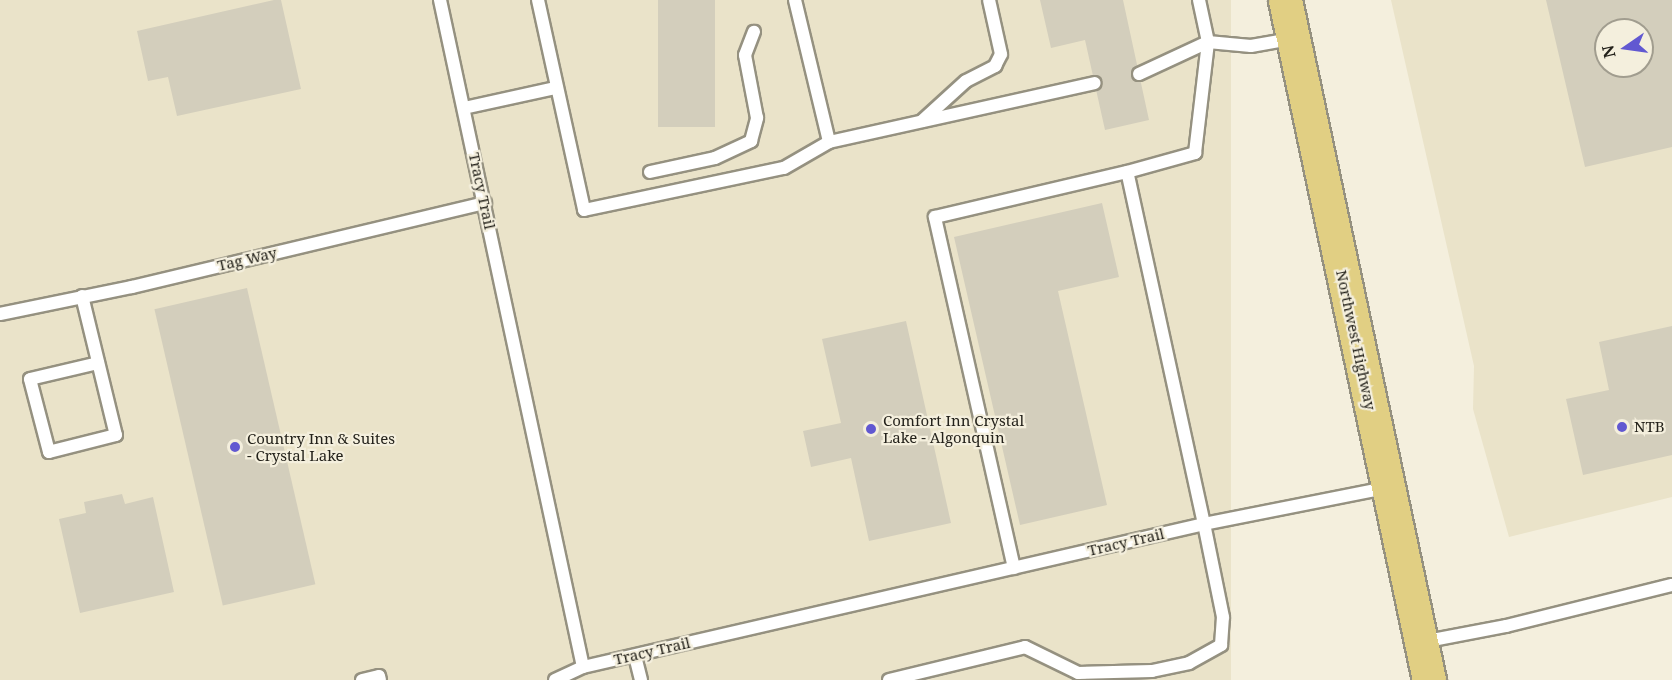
<!DOCTYPE html>
<style>
body{margin:0}
#map{position:relative;width:1672px;height:680px;overflow:hidden;background:#f4efdd;font-family:"Noto Serif",serif}
div>[style]{position:absolute}
[style*='--x']{left:calc(var(--x)*1px);top:calc(var(--y)*1px);width:calc(var(--w)*1px);rotate:calc(var(--a)*1deg)}
.built>*{inset:0;background:#eae3c9;transform-origin:0 0}
.building>*{inset:0;background:#d3cebc;transform-origin:0 0}
.roads{filter:drop-shadow(2px 0 #959180) drop-shadow(-2px 0 #959180) drop-shadow(0 2px #959180) drop-shadow(0 -2px #959180)}
.service>*{height:12px;margin:-6px;padding:0 6px;transform-origin:6px;border-radius:6px;background:#fff}
.primary>*{height:33px;margin:-16.5px;padding:0 16.5px;transform-origin:16.5px;border-radius:16.5px;background:#e1cf83}
.dots>*{width:16px;height:16px;translate:-50% -50%;box-sizing:border-box;border:3px solid #f4efdd;border-radius:50%}
span{translate:-50% -50%;white-space:nowrap;text-align:center;line-height:1.15;-webkit-text-stroke:4.5px #f4efdd;paint-order:stroke}
.street-label{font-size:15px;color:#24221b}
.poi-label{font-size:15px;color:#24221b}
.left{translate:0 -50%;text-align:left}
.north{position:absolute;left:1594px;top:18px;width:60px;height:60px;box-sizing:border-box;background:#f4efdd;border:2px solid #a19d8f;border-radius:50%;rotate:257deg;font-size:16px;font-weight:700;line-height:24px;text-align:center;color:#24221b}
.north::after{content:'';display:block;margin:auto;width:21px;height:27px;background:#6158d1;clip-path:polygon(50% 0,100% 100%,50% 72%,0 100%)}
</style>
<div id="map">
<div class="built">
<i style="left:0;top:0;width:1231px;height:680px"></i>
<i style="clip-path:polygon(evenodd,1391px 0,1672px 0,1672px 497px,1509px 537px,1473px 409px,1474px 366px,1391px 0,1606px 30px,1642px 30px,1642px 66px,1606px 66px,1606px 30px)"></i>
</div>
<div class="building">
<i style="clip-path:polygon(274px 0,281px 0,301px 89px,177px 116px,168px 77px,148px 81px,137px 31px)"></i>
<i style="left:658px;top:0;width:57px;height:127px"></i>
<i style="clip-path:polygon(1040px 0,1123px 0,1149px 120px,1105px 130px,1085px 40px,1051px 48px)"></i>
<i style="clip-path:polygon(evenodd,1546px 0,1672px 0,1672px 147px,1585px 167px,1546px 0,1606px 30px,1642px 30px,1642px 66px,1606px 66px,1606px 30px)"></i>
<i style="clip-path:polygon(1102px 203px,1119px 277px,1058px 291px,1107px 505px,1020px 525px,954px 237px)"></i>
<i style="left:247px;top:288px;width:304px;height:95px;rotate:77deg"></i>
<i style="clip-path:polygon(906px 321px,951px 523px,869px 541px,851px 458px,811px 467px,803px 431px,841px 423px,822px 339px)"></i>
<i style="clip-path:polygon(1672px 326px,1672px 455px,1583px 475px,1566px 399px,1609px 390px,1599px 342px)"></i>
<i style="clip-path:polygon(122px 494px,125px 504px,153px 497px,174px 592px,80px 613px,59px 519px,86px 513px,84px 502px)"></i>
</div>
<div class="roads">
<div class="service">
<i style="--x:440;--y:0;--w:682;--a:77.9"></i>
<i style="--x:583;--y:667;--w:637;--a:-12.97"></i>
<i style="--x:1204;--y:524;--w:186;--a:-11.2"></i>
<i style="--x:538;--y:0;--w:215;--a:77.6"></i>
<i style="--x:584;--y:210;--w:204;--a:-11.9"></i>
<i style="--x:784;--y:168;--w:52;--a:-30"></i>
<i style="--x:829;--y:142;--w:272;--a:-12.5"></i>
<i style="--x:795;--y:0;--w:146;--a:76.5"></i>
<i style="--x:1139;--y:74;--w:76;--a:-24.9"></i>
<i style="--x:1208;--y:42;--w:43;--a:5.3"></i>
<i style="--x:1251;--y:46;--w:41;--a:-9.9"></i>
<i style="--x:464;--y:108;--w:94;--a:-12.3"></i>
<i style="--x:922;--y:121;--w:59;--a:-42.3"></i>
<i style="--x:966;--y:81;--w:33;--a:-27"></i>
<i style="--x:995;--y:66;--w:13;--a:-63"></i>
<i style="--x:1001;--y:54;--w:55;--a:-102.5"></i>
<i style="--x:650;--y:172;--w:66;--a:-12.2"></i>
<i style="--x:715;--y:158;--w:40;--a:-25"></i>
<i style="--x:751;--y:141;--w:24;--a:-75"></i>
<i style="--x:757;--y:118;--w:64;--a:-100.8"></i>
<i style="--x:745;--y:55;--w:25;--a:-69"></i>
<i style="--x:82;--y:296;--w:143;--a:76.3"></i>
<i style="--x:116;--y:435;--w:69;--a:165.8"></i>
<i style="--x:49;--y:452;--w:75;--a:-104.6"></i>
<i style="--x:30;--y:379;--w:70;--a:-13.2"></i>
<i style="--x:0;--y:314;--w:135;--a:-11.6"></i>
<i style="--x:132;--y:287;--w:363;--a:-13.4"></i>
<i style="--x:1014;--y:568;--w:360;--a:-102.7"></i>
<i style="--x:935;--y:217;--w:197;--a:-13.2"></i>
<i style="--x:1422;--y:642;--w:86;--a:-10.8"></i>
<i style="--x:1506;--y:626;--w:171;--a:-13.9"></i>
<i style="--x:635;--y:656;--w:25;--a:76"></i>
<i style="--x:362;--y:680;--w:17;--a:-13"></i>
<i style="--x:379;--y:676;--w:4;--a:76"></i>
<i style="--x:555;--y:680;--w:31;--a:-25"></i>
<i style="--x:889;--y:680;--w:140;--a:-13.6"></i>
<i style="--x:1025;--y:647;--w:59;--a:26.1"></i>
<i style="--x:1078;--y:673;--w:74;--a:-1.5"></i>
<i style="--x:1152;--y:671;--w:38;--a:-12"></i>
<i style="--x:1189;--y:663;--w:37;--a:-29"></i>
<i style="--x:1221;--y:645;--w:28;--a:-86"></i>
<i style="--x:1223;--y:617;--w:95;--a:-101.5"></i>
<i style="--x:1204;--y:524;--w:360;--a:-102.3"></i>
<i style="--x:1127;--y:172;--w:71;--a:-15.6"></i>
<i style="--x:1195;--y:153;--w:112;--a:-83.3"></i>
<i style="--x:1208;--y:42;--w:43;--a:-102.1"></i>
</div>
<div class="primary">
<i style="--x:1285;--y:0;--w:695;--a:78.04"></i>
</div>
</div>
<div class="dots">
<i style="left:1622px;top:427px;background:#6158d1"></i>
<i style="left:871px;top:429px;background:#6158d1"></i>
<i style="left:235px;top:447px;background:#6158d1"></i>
</div>
<div class="street-label">
<span style="left:482px;top:191px;rotate:78deg">Tracy Trail</span>
<span style="left:247px;top:259px;rotate:-13deg">Tag Way</span>
<span style="left:1356px;top:340px;rotate:78deg">Northwest Highway</span>
<span style="left:1126px;top:542px;rotate:-13deg">Tracy Trail</span>
<span style="left:652px;top:651px;rotate:-13deg">Tracy Trail</span>
</div>
<div class="poi-label">
<span class="left" style="left:883px;top:429px">Comfort Inn Crystal<br>Lake - Algonquin</span>
<span class="left" style="left:1634px;top:427px">NTB</span>
<span class="left" style="left:247px;top:447px">Country Inn &amp; Suites<br>- Crystal Lake</span>
</div>
<div class="north">N</div>
</div>
